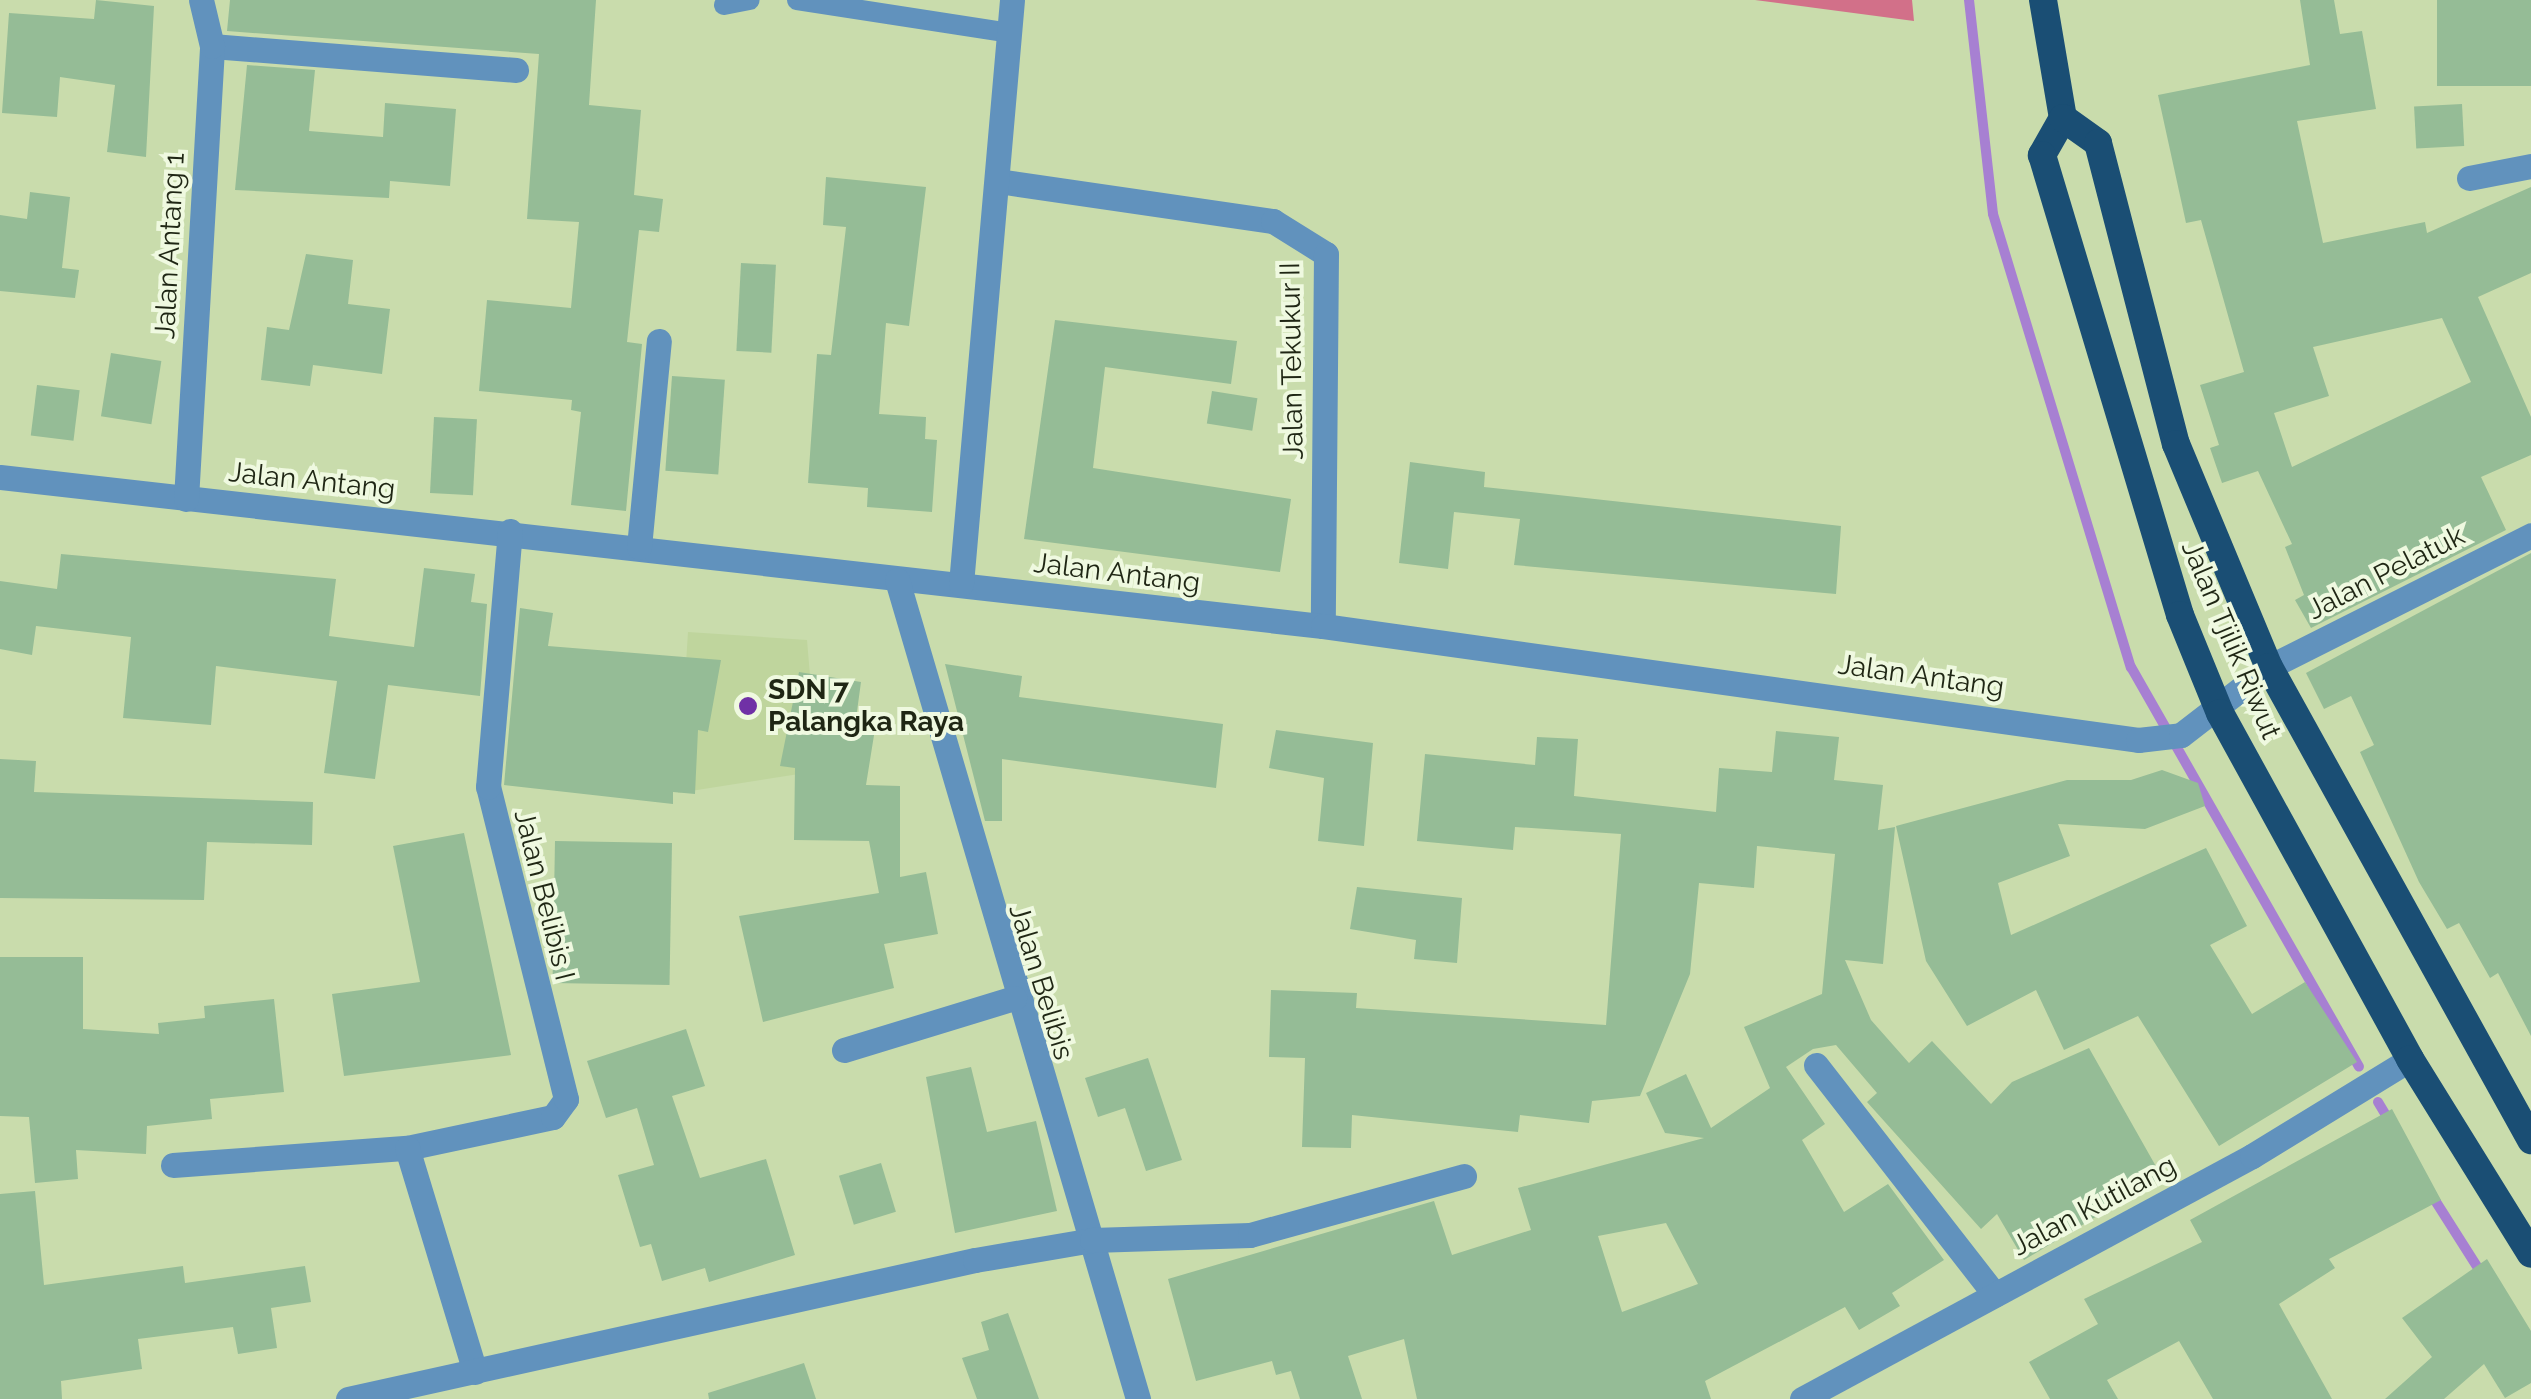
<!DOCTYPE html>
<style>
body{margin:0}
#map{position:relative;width:2531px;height:1399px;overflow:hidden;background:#c9dcac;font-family:Raleway,sans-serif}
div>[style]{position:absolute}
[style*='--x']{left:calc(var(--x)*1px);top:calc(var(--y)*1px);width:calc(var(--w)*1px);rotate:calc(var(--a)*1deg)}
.built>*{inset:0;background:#bfd59d}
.forest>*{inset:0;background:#d27089}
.stream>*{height:10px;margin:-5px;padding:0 5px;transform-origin:5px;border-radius:5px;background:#a780d2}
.building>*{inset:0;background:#95bc96;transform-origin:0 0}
.service>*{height:20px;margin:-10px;padding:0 10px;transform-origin:10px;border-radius:10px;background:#6192bd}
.minor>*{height:25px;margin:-12.5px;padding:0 12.5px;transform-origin:12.5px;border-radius:12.5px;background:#6192bd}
.trunk>*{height:28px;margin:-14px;padding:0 14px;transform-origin:14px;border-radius:14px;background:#1a4e74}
.dots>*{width:28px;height:28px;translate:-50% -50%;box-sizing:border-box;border:5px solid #eff9e0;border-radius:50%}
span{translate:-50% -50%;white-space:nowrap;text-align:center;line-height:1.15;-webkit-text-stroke:8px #eff9e0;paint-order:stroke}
.street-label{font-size:28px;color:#1f2614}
.poi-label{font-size:28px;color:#1f2614;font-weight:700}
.left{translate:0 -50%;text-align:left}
</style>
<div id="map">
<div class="built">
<i style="clip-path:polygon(688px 632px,807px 640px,818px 771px,678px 793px)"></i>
</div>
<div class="forest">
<i style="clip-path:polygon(1755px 0,1912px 0,1914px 21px)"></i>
</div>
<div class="stream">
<i style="--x:1969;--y:0;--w:215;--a:83.6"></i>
<i style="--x:1993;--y:214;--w:474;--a:73.1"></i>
<i style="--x:2131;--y:667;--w:460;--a:60.3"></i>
<i style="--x:2378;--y:1102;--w:23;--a:59"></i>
<i style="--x:2431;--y:1194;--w:97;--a:57.6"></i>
</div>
<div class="building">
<i style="clip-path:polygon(96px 0,154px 6px,146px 157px,107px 152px,115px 85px,60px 77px,57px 117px,2px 113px,9px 13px,94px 19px)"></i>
<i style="clip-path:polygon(230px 0,596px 0,589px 105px,641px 110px,634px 195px,663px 199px,659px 232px,639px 230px,627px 342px,642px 344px,626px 511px,571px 505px,581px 412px,571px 410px,572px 400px,479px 391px,487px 300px,571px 308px,579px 222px,527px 219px,539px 54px,227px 31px)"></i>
<i style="clip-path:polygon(evenodd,2300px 0,2334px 0,2340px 34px,2362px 31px,2376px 109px,2297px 121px,2323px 243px,2425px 222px,2427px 233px,2531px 187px,2531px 273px,2478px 297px,2531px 417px,2531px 455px,2481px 477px,2506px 530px,2311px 628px,2295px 600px,2304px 595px,2285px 547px,2292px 544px,2258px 471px,2222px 483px,2210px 448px,2219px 445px,2200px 385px,2244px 372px,2201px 220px,2186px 223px,2158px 95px,2310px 65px,2300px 0,2442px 318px,2471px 382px,2292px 467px,2274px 413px,2329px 396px,2313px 347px,2442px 318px)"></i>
<i style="left:2531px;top:0;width:86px;height:94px;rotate:90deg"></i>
<i style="clip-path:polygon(247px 65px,315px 70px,309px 131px,383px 137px,385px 103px,456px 109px,450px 186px,390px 181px,389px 198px,235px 190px)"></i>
<i style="left:2462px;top:104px;width:42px;height:48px;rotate:87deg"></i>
<i style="clip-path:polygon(826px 177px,926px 187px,909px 326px,886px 323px,879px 414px,926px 417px,925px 439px,937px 440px,932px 512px,867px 507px,868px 488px,808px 483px,817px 354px,831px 355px,846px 227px,823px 225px)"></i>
<i style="clip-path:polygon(30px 192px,70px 197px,62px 268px,79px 270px,75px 298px,0 291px,0 215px,27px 219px)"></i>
<i style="clip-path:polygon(306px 254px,353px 260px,348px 304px,390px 309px,382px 374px,313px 365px,310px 386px,261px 380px,267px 327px,289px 330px)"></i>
<i style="left:741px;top:263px;width:35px;height:88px;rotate:3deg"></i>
<i style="clip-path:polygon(1055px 320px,1237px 341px,1231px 384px,1105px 367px,1093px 468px,1291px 499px,1280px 572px,1024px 539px)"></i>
<i style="left:111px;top:353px;width:51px;height:64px;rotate:9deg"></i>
<i style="left:672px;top:376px;width:53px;height:95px;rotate:4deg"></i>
<i style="left:37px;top:385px;width:43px;height:51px;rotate:7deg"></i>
<i style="left:1212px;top:391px;width:46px;height:33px;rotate:9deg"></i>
<i style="left:434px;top:417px;width:43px;height:76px;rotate:3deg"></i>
<i style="clip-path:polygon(1410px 462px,1485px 472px,1484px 487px,1841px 526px,1836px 594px,1514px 565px,1520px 519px,1454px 512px,1448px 569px,1399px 563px)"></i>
<i style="clip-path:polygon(2531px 553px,2531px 1036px,2498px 973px,2490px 978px,2459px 923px,2447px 929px,2419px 882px,2360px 752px,2374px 745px,2351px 696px,2324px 709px,2306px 673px)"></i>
<i style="clip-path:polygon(61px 554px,336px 579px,329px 636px,414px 647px,424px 568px,475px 574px,471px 602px,487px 604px,480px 696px,388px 685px,375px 779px,324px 773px,337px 681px,216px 666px,211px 725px,123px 718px,131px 637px,36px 626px,32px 655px,0 649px,0 581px,57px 589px)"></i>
<i style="clip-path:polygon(520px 608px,553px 613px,548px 646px,721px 660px,708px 732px,698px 730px,695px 794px,673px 792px,673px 804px,504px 785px)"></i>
<i style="clip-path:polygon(945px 664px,1022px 676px,1019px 697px,1223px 724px,1216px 788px,1002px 759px,1002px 821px,985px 821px)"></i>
<i style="clip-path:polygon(799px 672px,861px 682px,855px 726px,875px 729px,866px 785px,900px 786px,900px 877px,926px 872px,938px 934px,884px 944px,894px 988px,763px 1022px,739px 916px,879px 893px,869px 841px,794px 840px,795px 768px,780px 766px)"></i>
<i style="clip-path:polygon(1276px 730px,1373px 743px,1364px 846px,1318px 841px,1324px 778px,1269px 768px)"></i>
<i style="clip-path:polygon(evenodd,1776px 731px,1839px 737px,1834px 780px,1883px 785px,1878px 830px,1895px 827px,1883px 964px,1845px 960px,1871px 1020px,1909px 1063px,1932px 1041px,1991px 1104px,2012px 1082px,2089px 1048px,2162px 1177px,2024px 1260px,1997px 1214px,1981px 1229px,1867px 1102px,1877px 1093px,1836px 1045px,1813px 1049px,1786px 1067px,1825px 1124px,1802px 1140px,1844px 1212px,1888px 1184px,1944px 1260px,1892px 1293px,1900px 1306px,1859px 1330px,1845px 1307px,1705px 1381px,1711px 1399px,1417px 1399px,1404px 1339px,1348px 1356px,1362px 1399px,1300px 1399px,1291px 1371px,1276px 1375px,1272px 1361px,1196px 1381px,1168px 1279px,1434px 1201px,1452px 1255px,1531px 1230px,1518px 1188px,1704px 1138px,1665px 1133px,1646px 1093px,1686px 1074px,1711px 1128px,1770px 1088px,1744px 1027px,1822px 994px,1835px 854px,1757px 846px,1754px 888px,1699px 883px,1690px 974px,1640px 1096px,1592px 1101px,1589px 1123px,1520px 1115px,1518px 1132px,1352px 1115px,1351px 1148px,1302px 1147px,1305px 1058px,1269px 1057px,1271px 990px,1357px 993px,1356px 1008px,1606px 1025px,1621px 834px,1515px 827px,1513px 850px,1417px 841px,1425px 754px,1535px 765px,1537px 737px,1578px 739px,1574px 796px,1716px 812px,1719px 768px,1772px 772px,1776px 731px,1666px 1223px,1698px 1284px,1622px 1312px,1598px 1236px,1666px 1223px)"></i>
<i style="clip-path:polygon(0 759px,36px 761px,34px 792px,313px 802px,312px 845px,207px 842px,204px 900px,0 898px)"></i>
<i style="clip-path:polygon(2162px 770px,2198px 783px,2205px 806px,2145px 829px,2058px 824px,2070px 856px,1998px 883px,2011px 935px,2206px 848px,2247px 926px,2210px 945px,2252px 1014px,2305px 982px,2357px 1062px,2219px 1146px,2138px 1016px,2064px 1050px,2036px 990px,1967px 1026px,1926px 961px,1896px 826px,2067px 780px,2131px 780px)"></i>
<i style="clip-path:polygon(464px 833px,511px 1055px,344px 1076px,332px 994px,420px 982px,393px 846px)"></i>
<i style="left:555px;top:841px;width:117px;height:142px;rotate:1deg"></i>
<i style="clip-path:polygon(1357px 887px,1462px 898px,1457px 963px,1414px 959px,1416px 940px,1350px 929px)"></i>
<i style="clip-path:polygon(0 957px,83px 957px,83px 1029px,159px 1034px,158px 1023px,205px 1018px,204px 1006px,274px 999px,284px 1092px,210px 1099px,212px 1119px,147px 1126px,146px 1154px,76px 1150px,78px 1179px,35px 1183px,29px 1117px,0 1116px)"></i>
<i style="clip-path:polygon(686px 1029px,705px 1086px,672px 1096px,700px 1178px,766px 1159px,795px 1255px,709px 1282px,705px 1268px,662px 1281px,651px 1244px,640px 1247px,618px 1175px,654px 1165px,637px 1108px,606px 1118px,587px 1061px)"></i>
<i style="clip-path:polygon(1148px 1058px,1182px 1160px,1146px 1171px,1125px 1108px,1098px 1117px,1085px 1078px)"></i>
<i style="clip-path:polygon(971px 1067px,987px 1132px,1036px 1121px,1057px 1211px,955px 1233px,926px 1077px)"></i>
<i style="clip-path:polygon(2392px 1109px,2441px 1200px,2329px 1259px,2335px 1268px,2279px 1304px,2332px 1399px,2213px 1399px,2179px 1341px,2107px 1380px,2118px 1399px,2050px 1399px,2029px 1362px,2098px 1324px,2084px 1299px,2202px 1242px,2190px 1220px)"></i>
<i style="left:881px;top:1163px;width:51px;height:44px;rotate:73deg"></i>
<i style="clip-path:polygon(35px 1191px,44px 1285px,183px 1266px,185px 1283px,305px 1266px,311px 1302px,271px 1308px,277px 1348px,238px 1354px,233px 1327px,138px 1339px,142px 1369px,61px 1381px,62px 1399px,0 1399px,0 1194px)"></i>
<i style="clip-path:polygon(2487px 1259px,2531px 1331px,2531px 1383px,2505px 1398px,2484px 1364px,2444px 1399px,2385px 1399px,2432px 1357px,2402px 1318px)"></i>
<i style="clip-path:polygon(1008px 1313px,1039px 1399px,977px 1399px,962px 1358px,989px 1350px,981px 1322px)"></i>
<i style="clip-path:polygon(804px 1363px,816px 1399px,709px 1399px,708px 1393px)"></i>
</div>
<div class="service">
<i style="--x:797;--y:0;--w:215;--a:8.8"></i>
<i style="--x:724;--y:5;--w:26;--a:-11"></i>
</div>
<div class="minor">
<i style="--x:212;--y:46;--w:305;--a:4.5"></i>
<i style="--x:2469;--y:178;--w:63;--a:-11"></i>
<i style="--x:998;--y:181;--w:278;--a:8.3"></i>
<i style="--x:1273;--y:221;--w:62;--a:31.9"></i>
<i style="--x:1326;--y:254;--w:372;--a:90.5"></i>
<i style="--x:0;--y:477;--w:1331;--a:6.43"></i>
<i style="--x:1323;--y:626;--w:823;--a:7.96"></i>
<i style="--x:2138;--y:740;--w:43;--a:-6.6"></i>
<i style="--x:2181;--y:735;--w:111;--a:-37.7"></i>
<i style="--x:2269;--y:667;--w:293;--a:-26.7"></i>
<i style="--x:186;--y:499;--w:454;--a:-86.7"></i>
<i style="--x:212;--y:46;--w:47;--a:-103.4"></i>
<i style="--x:639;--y:547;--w:207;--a:-84.5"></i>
<i style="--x:897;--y:580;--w:854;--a:73.6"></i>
<i style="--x:961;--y:584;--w:586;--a:-85.01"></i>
<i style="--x:844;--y:1050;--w:178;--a:-17"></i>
<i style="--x:1816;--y:1065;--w:291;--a:52.1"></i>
<i style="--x:407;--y:1148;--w:149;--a:-12"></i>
<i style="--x:553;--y:1117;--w:22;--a:-54"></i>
<i style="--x:566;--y:1099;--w:322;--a:-104"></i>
<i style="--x:488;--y:787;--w:257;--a:-85.1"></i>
<i style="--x:173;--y:1165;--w:235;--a:-4.2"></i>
<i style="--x:407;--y:1148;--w:234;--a:73.1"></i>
<i style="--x:348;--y:1399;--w:642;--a:-12.5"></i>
<i style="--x:975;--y:1260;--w:119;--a:-9.7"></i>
<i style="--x:1092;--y:1240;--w:158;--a:-1.8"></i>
<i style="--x:1250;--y:1235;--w:222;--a:-15.4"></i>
<i style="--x:1802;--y:1399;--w:511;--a:-28.37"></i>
<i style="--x:2252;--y:1156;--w:185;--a:-31.5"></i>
</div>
<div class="trunk">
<i style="--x:2043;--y:0;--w:120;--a:80.4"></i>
<i style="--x:2063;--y:118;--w:43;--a:119.6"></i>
<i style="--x:2042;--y:155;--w:480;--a:73.3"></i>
<i style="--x:2180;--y:615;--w:106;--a:67.8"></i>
<i style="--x:2220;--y:713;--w:395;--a:61.2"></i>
<i style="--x:2410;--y:1059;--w:229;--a:58.2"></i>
<i style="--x:2063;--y:118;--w:43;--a:35.5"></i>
<i style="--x:2098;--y:143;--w:311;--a:75.5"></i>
<i style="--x:2176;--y:444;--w:242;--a:67.4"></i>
<i style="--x:2269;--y:667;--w:541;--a:61.02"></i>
</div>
<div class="dots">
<i style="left:748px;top:706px;background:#7031a6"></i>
</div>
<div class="street-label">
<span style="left:170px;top:246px;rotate:-87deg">Jalan Antang 1</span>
<span style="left:1292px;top:361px;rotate:-91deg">Jalan Tekukur II</span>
<span style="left:312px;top:481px;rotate:6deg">Jalan Antang</span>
<span style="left:1117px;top:573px;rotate:7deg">Jalan Antang</span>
<span style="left:2386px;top:573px;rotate:-27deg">Jalan Pelatuk</span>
<span style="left:2231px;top:640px;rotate:67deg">Jalan Tjilik Riwut</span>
<span style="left:1921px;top:676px;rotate:8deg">Jalan Antang</span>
<span style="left:544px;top:895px;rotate:76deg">Jalan Belibis I</span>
<span style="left:1041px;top:982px;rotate:73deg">Jalan Belibis</span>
<span style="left:2094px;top:1206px;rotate:-28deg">Jalan Kutilang</span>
</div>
<div class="poi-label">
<span class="left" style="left:768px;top:706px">SDN 7<br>Palangka Raya</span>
</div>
</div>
